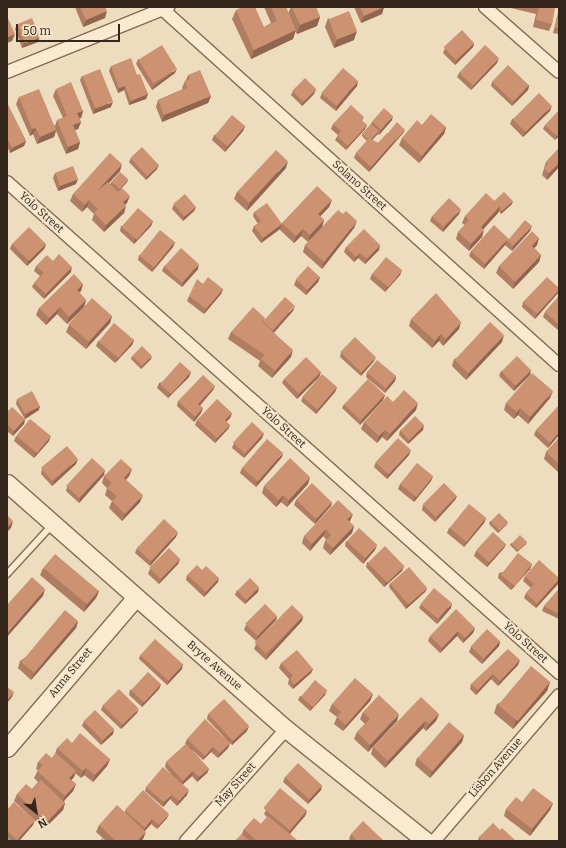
<!DOCTYPE html>
<style>
body{margin:0}
#map{position:relative;width:566px;height:848px;overflow:hidden;background:#eddcbd;font-family:Bitter,serif}
div>[style]{position:absolute}
[style*='--x']{left:calc(var(--x)*1px);top:calc(var(--y)*1px);width:calc(var(--w)*1px);rotate:calc(var(--a)*1deg)}
.roads{filter:drop-shadow(1px 0 #856c56) drop-shadow(-1px 0 #856c56) drop-shadow(0 1px #856c56) drop-shadow(0 -1px #856c56)}
.lane>*{height:6px;margin:-3px;padding:0 3px;transform-origin:3px;border-radius:3px;background:#f9ead0}
.street>*{height:12px;margin:-6px;padding:0 6px;transform-origin:6px;border-radius:6px;background:#f9ead0}
.secondary>*{height:17px;margin:-8.5px;padding:0 8.5px;transform-origin:8.5px;border-radius:8.5px;background:#f9ead0}
.wall>*{inset:0;background:#af7e62}
.shaded-wall>*{inset:0;background:#8f6650}
.building>*{inset:0;background:#cc9272;transform-origin:0 0}
span{translate:-50% -50%;white-space:nowrap;text-align:center;line-height:1.15;-webkit-text-stroke:3px #f5e7cc;paint-order:stroke}
.street-label{font-size:11px;color:#34261b}
.frame{position:absolute;inset:0;border:8px solid #34261b;pointer-events:none}
.north{position:absolute;left:16px;top:792px;width:40px;height:40px;-webkit-text-stroke:3px #f5e7cc;paint-order:stroke;rotate:150deg;font-size:11px;font-weight:700;line-height:16px;text-align:center;color:#34261b}
.north::after{content:'';display:block;margin:auto;width:14px;height:18px;background:#34261b;clip-path:polygon(50% 0,100% 100%,50% 72%,0 100%)}
.scale{position:absolute;left:16px;top:24px;width:104px;height:18px;box-sizing:border-box;border:2px solid #34261b;border-top:0;padding-left:5px;font-size:12px;line-height:14px;white-space:nowrap;color:#34261b;-webkit-text-stroke:3px #f5e7cc;paint-order:stroke}
</style>
<div id="map">
<div class="roads">
<div class="lane">
<i style="--x:7;--y:574;--w:68;--a:-47.4"></i>
</div>
<div class="street">
<i style="--x:160;--y:7;--w:536;--a:41.9"></i>
<i style="--x:485;--y:7;--w:98;--a:41.3"></i>
<i style="--x:7;--y:72;--w:174;--a:-22"></i>
<i style="--x:7;--y:182;--w:739;--a:41.65"></i>
<i style="--x:186;--y:841;--w:150;--a:-48.2"></i>
<i style="--x:434;--y:841;--w:192;--a:-49.4"></i>
</div>
<div class="secondary">
<i style="--x:7;--y:483;--w:372;--a:41.4"></i>
<i style="--x:286;--y:729;--w:179;--a:38.7"></i>
<i style="--x:7;--y:748;--w:197;--a:-49.5"></i>
</div>
</div>
<div class="wall">
<i style="clip-path:polygon(75px 7px,105px 7px,105px 18px,83px 27px)"></i>
<i style="clip-path:polygon(264px 7px,286px 7px,288px 13px,291px 7px,316px 7px,320px 17px,317px 26px,297px 34px,295px 31px,293px 39px,251px 59px,232px 19px,236px 10px,264px 27px,271px 23px)"></i>
<i style="clip-path:polygon(354px 7px,384px 7px,382px 14px,361px 23px)"></i>
<i style="clip-path:polygon(511px 7px,555px 7px,552px 24px,549px 31px,533px 27px,536px 14px,511px 8px)"></i>
<i style="clip-path:polygon(559px 9px,559px 34px,553px 33px)"></i>
<i style="clip-path:polygon(328px 18px,354px 40px,334px 48px,325px 27px)"></i>
<i style="clip-path:polygon(17px 24px,38px 42px,22px 48px,15px 29px)"></i>
<i style="clip-path:polygon(474px 43px,473px 47px,455px 65px,443px 53px,445px 48px)"></i>
<i style="clip-path:polygon(138px 59px,175px 73px,152px 90px,136px 64px)"></i>
<i style="clip-path:polygon(497px 63px,471px 90px,457px 77px,459px 73px)"></i>
<i style="clip-path:polygon(111px 66px,137px 75px,148px 94px,146px 99px,129px 105px,124px 90px,118px 93px,109px 71px)"></i>
<i style="clip-path:polygon(188px 75px,211px 96px,208px 103px,162px 122px,156px 107px,158px 100px,183px 89px,182px 88px,185px 81px,186px 80px)"></i>
<i style="clip-path:polygon(82px 76px,111px 107px,93px 114px,80px 80px)"></i>
<i style="clip-path:polygon(492px 82px,529px 85px,528px 90px,512px 106px,491px 86px)"></i>
<i style="clip-path:polygon(357px 86px,336px 111px,320px 98px,322px 93px)"></i>
<i style="clip-path:polygon(56px 89px,83px 111px,81px 118px,79px 118px,81px 122px,78px 129px,75px 130px,80px 142px,78px 149px,66px 154px,56px 131px,54px 137px,37px 144px,33px 134px,30px 136px,16px 104px,19px 97px,55px 126px,57px 120px,63px 118px,53px 96px)"></i>
<i style="clip-path:polygon(293px 91px,314px 94px,302px 106px,291px 95px)"></i>
<i style="clip-path:polygon(7px 103px,26px 141px,24px 146px,10px 153px,7px 146px)"></i>
<i style="clip-path:polygon(550px 111px,523px 137px,510px 124px,512px 119px)"></i>
<i style="clip-path:polygon(364px 117px,362px 121px,367px 125px,365px 129px,346px 150px,335px 140px,338px 135px,331px 129px,333px 124px)"></i>
<i style="clip-path:polygon(392px 120px,379px 135px,378px 133px,372px 140px,378px 143px,388px 133px,404px 132px,369px 172px,354px 158px,356px 153px,367px 141px,362px 136px,362px 134px,371px 124px,372px 122px)"></i>
<i style="clip-path:polygon(422px 125px,446px 127px,444px 134px,419px 163px,399px 145px,402px 138px)"></i>
<i style="clip-path:polygon(545px 125px,559px 136px,555px 140px,543px 129px)"></i>
<i style="clip-path:polygon(245px 126px,243px 131px,225px 152px,212px 140px,214px 135px)"></i>
<i style="clip-path:polygon(559px 148px,559px 167px,547px 180px,542px 175px,546px 162px)"></i>
<i style="clip-path:polygon(131px 158px,157px 169px,146px 180px,129px 162px)"></i>
<i style="clip-path:polygon(286px 168px,247px 211px,234px 199px,237px 192px)"></i>
<i style="clip-path:polygon(120px 171px,109px 183px,111px 184px,111px 182px,128px 179px,127px 182px,120px 190px,127px 203px,125px 205px,124px 213px,104px 232px,92px 220px,94px 214px,87px 207px,82px 212px,70px 201px,73px 194px)"></i>
<i style="clip-path:polygon(55px 173px,76px 184px,58px 191px,53px 178px)"></i>
<i style="clip-path:polygon(332px 200px,329px 207px,320px 216px,324px 220px,322px 226px,354px 228px,322px 269px,303px 252px,305px 245px,308px 242px,301px 236px,294px 243px,280px 230px,280px 229px,261px 243px,252px 231px,254px 226px,258px 224px,253px 216px,254px 212px,282px 224px,282px 223px)"></i>
<i style="clip-path:polygon(494px 201px,512px 204px,501px 214px,499px 211px,498px 213px,483px 229px,482px 237px,469px 251px,456px 239px,458px 232px,465px 225px,462px 223px,465px 216px)"></i>
<i style="clip-path:polygon(174px 204px,196px 207px,194px 211px,183px 221px,172px 209px)"></i>
<i style="clip-path:polygon(459px 214px,443px 232px,430px 221px,432px 216px)"></i>
<i style="clip-path:polygon(153px 221px,151px 226px,134px 244px,120px 231px,121px 226px)"></i>
<i style="clip-path:polygon(530px 231px,512px 251px,505px 245px,484px 269px,469px 256px,471px 251px,509px 239px)"></i>
<i style="clip-path:polygon(539px 238px,537px 245px,534px 248px,541px 255px,539px 262px,513px 289px,496px 273px,499px 266px)"></i>
<i style="clip-path:polygon(175px 242px,173px 247px,152px 272px,138px 260px,139px 255px)"></i>
<i style="clip-path:polygon(12px 244px,46px 244px,44px 249px,27px 266px,10px 249px)"></i>
<i style="clip-path:polygon(346px 247px,379px 250px,365px 264px,358px 258px,354px 262px,344px 252px)"></i>
<i style="clip-path:polygon(53px 261px,71px 272px,44px 299px,32px 287px,34px 283px,40px 276px,34px 271px,36px 266px)"></i>
<i style="clip-path:polygon(164px 266px,198px 269px,182px 287px,162px 271px)"></i>
<i style="clip-path:polygon(402px 270px,400px 275px,385px 292px,370px 279px,372px 274px)"></i>
<i style="clip-path:polygon(320px 277px,318px 282px,306px 295px,294px 285px,296px 280px)"></i>
<i style="clip-path:polygon(83px 284px,81px 291px,79px 292px,86px 300px,84px 307px,67px 324px,57px 314px,46px 325px,36px 315px,39px 308px)"></i>
<i style="clip-path:polygon(203px 284px,223px 289px,221px 294px,204px 314px,187px 301px,189px 296px)"></i>
<i style="clip-path:polygon(559px 288px,558px 293px,535px 319px,522px 307px,523px 302px)"></i>
<i style="clip-path:polygon(559px 296px,559px 331px,543px 317px,545px 312px)"></i>
<i style="clip-path:polygon(293px 311px,274px 333px,291px 357px,272px 378px,258px 366px,260px 361px,228px 339px,231px 332px,265px 318px,264px 320px)"></i>
<i style="clip-path:polygon(112px 316px,110px 323px,86px 349px,66px 332px,69px 325px)"></i>
<i style="clip-path:polygon(411px 319px,459px 329px,443px 346px,439px 341px,432px 348px,409px 326px)"></i>
<i style="clip-path:polygon(134px 340px,132px 345px,115px 363px,96px 346px,98px 341px)"></i>
<i style="clip-path:polygon(502px 342px,466px 380px,452px 366px,454px 359px)"></i>
<i style="clip-path:polygon(341px 352px,374px 361px,361px 376px,340px 357px)"></i>
<i style="clip-path:polygon(132px 356px,151px 359px,141px 369px,131px 359px)"></i>
<i style="clip-path:polygon(501px 371px,530px 375px,514px 391px,499px 376px)"></i>
<i style="clip-path:polygon(191px 372px,189px 377px,168px 398px,157px 388px,159px 383px)"></i>
<i style="clip-path:polygon(321px 372px,319px 377px,297px 399px,282px 383px,284px 379px)"></i>
<i style="clip-path:polygon(367px 372px,396px 376px,395px 381px,385px 393px,366px 377px)"></i>
<i style="clip-path:polygon(215px 386px,213px 390px,200px 406px,203px 408px,201px 413px,194px 422px,177px 406px,178px 401px)"></i>
<i style="clip-path:polygon(337px 387px,335px 392px,316px 414px,301px 401px,303px 397px)"></i>
<i style="clip-path:polygon(385px 395px,383px 400px,360px 425px,342px 408px,344px 404px)"></i>
<i style="clip-path:polygon(550px 398px,528px 424px,518px 415px,514px 419px,504px 410px,506px 403px)"></i>
<i style="clip-path:polygon(17px 399px,39px 410px,25px 419px,24px 424px,13px 436px,7px 431px,7px 412px,25px 419px,16px 404px)"></i>
<i style="clip-path:polygon(393px 402px,416px 410px,387px 441px,382px 437px,377px 443px,361px 429px,364px 422px)"></i>
<i style="clip-path:polygon(232px 413px,230px 418px,226px 422px,230px 425px,228px 429px,215px 443px,195px 425px,197px 420px)"></i>
<i style="clip-path:polygon(400px 430px,423px 430px,408px 444px,399px 435px)"></i>
<i style="clip-path:polygon(536px 430px,559px 435px,548px 448px,534px 435px)"></i>
<i style="clip-path:polygon(264px 433px,262px 438px,244px 458px,232px 448px,234px 443px)"></i>
<i style="clip-path:polygon(16px 436px,49px 441px,34px 458px,14px 441px)"></i>
<i style="clip-path:polygon(559px 438px,559px 473px,544px 459px,546px 452px)"></i>
<i style="clip-path:polygon(409px 455px,387px 479px,374px 467px,376px 462px)"></i>
<i style="clip-path:polygon(282px 457px,256px 487px,240px 473px,242px 468px)"></i>
<i style="clip-path:polygon(76px 464px,52px 486px,41px 474px,42px 469px)"></i>
<i style="clip-path:polygon(132px 469px,129px 476px,126px 480px,140px 502px,122px 521px,109px 508px,112px 501px,105px 495px,107px 488px,102px 483px,104px 476px)"></i>
<i style="clip-path:polygon(104px 475px,79px 503px,66px 491px,67px 487px)"></i>
<i style="clip-path:polygon(433px 476px,431px 481px,414px 502px,398px 489px,400px 484px)"></i>
<i style="clip-path:polygon(308px 484px,287px 507px,281px 502px,276px 507px,262px 493px,264px 486px)"></i>
<i style="clip-path:polygon(457px 496px,455px 500px,435px 522px,422px 510px,423px 505px)"></i>
<i style="clip-path:polygon(296px 500px,332px 502px,331px 506px,315px 524px,294px 505px)"></i>
<i style="clip-path:polygon(486px 518px,484px 523px,464px 547px,447px 533px,449px 528px)"></i>
<i style="clip-path:polygon(350px 521px,349px 522px,354px 526px,352px 533px,330px 555px,323px 548px,325px 541px,326px 539px,323px 536px,310px 551px,302px 543px,304px 536px)"></i>
<i style="clip-path:polygon(490px 521px,507px 524px,498px 533px,489px 524px)"></i>
<i style="clip-path:polygon(176px 537px,150px 566px,135px 553px,137px 548px)"></i>
<i style="clip-path:polygon(346px 541px,375px 550px,363px 564px,345px 546px)"></i>
<i style="clip-path:polygon(511px 543px,526px 544px,517px 552px,510px 545px)"></i>
<i style="clip-path:polygon(506px 544px,504px 548px,487px 567px,474px 556px,476px 551px)"></i>
<i style="clip-path:polygon(180px 559px,178px 564px,159px 584px,148px 574px,150px 569px)"></i>
<i style="clip-path:polygon(367px 562px,402px 571px,384px 587px,366px 567px)"></i>
<i style="clip-path:polygon(532px 564px,530px 569px,511px 590px,498px 578px,499px 573px)"></i>
<i style="clip-path:polygon(43px 568px,99px 591px,96px 598px,84px 612px,40px 575px)"></i>
<i style="clip-path:polygon(202px 570px,218px 582px,204px 597px,186px 580px,187px 575px)"></i>
<i style="clip-path:polygon(525px 576px,558px 584px,536px 608px,524px 598px,526px 593px,531px 588px,523px 581px)"></i>
<i style="clip-path:polygon(390px 583px,427px 588px,425px 592px,406px 609px,389px 587px)"></i>
<i style="clip-path:polygon(559px 589px,559px 619px,542px 611px,544px 606px)"></i>
<i style="clip-path:polygon(237px 590px,258px 592px,245px 604px,235px 595px)"></i>
<i style="clip-path:polygon(421px 604px,451px 608px,437px 624px,419px 608px)"></i>
<i style="clip-path:polygon(277px 616px,276px 620px,256px 641px,244px 630px,246px 625px)"></i>
<i style="clip-path:polygon(303px 616px,302px 621px,266px 660px,254px 649px,256px 644px)"></i>
<i style="clip-path:polygon(78px 621px,76px 628px,31px 680px,18px 668px,20px 661px)"></i>
<i style="clip-path:polygon(475px 628px,473px 633px,463px 643px,457px 636px,440px 653px,428px 641px,430px 636px)"></i>
<i style="clip-path:polygon(500px 641px,499px 646px,482px 664px,469px 652px,471px 647px)"></i>
<i style="clip-path:polygon(140px 655px,182px 669px,167px 685px,139px 659px)"></i>
<i style="clip-path:polygon(520px 660px,518px 665px,498px 686px,491px 679px,476px 695px,470px 689px,471px 684px)"></i>
<i style="clip-path:polygon(281px 663px,313px 669px,311px 673px,293px 689px,288px 684px,289px 679px,279px 668px)"></i>
<i style="clip-path:polygon(550px 682px,547px 691px,513px 729px,494px 713px,497px 704px)"></i>
<i style="clip-path:polygon(161px 684px,159px 689px,142px 707px,129px 695px,130px 690px)"></i>
<i style="clip-path:polygon(373px 694px,370px 701px,343px 731px,334px 724px,337px 717px,329px 711px,332px 704px)"></i>
<i style="clip-path:polygon(325px 695px,310px 711px,298px 700px,300px 696px)"></i>
<i style="clip-path:polygon(103px 705px,137px 713px,121px 729px,101px 710px)"></i>
<i style="clip-path:polygon(363px 712px,397px 721px,368px 752px,354px 739px,357px 732px,365px 724px,360px 719px)"></i>
<i style="clip-path:polygon(208px 714px,247px 731px,232px 745px,230px 743px,228px 748px,218px 758px,211px 752px,203px 760px,191px 749px,209px 769px,207px 773px,197px 782px,192px 776px,183px 784px,187px 795px,177px 806px,170px 799px,163px 807px,145px 791px,146px 787px,171px 774px,165px 767px,166px 762px,186px 744px,185px 744px,187px 739px,225px 738px,207px 719px)"></i>
<i style="clip-path:polygon(439px 714px,436px 721px,426px 731px,423px 728px,385px 768px,371px 754px,373px 747px)"></i>
<i style="clip-path:polygon(84px 721px,113px 734px,101px 745px,82px 726px)"></i>
<i style="clip-path:polygon(464px 735px,462px 742px,430px 778px,415px 765px,417px 758px)"></i>
<i style="clip-path:polygon(72px 743px,110px 759px,107px 766px,93px 782px,84px 775px,81px 778px,75px 773px,74px 777px,71px 780px,76px 784px,73px 791px,64px 801px,65px 803px,63px 810px,44px 829px,14px 801px,17px 794px,32px 789px,38px 782px,34px 778px,38px 770px,36px 769px,38px 762px,52px 758px,55px 754px,57px 748px)"></i>
<i style="clip-path:polygon(285px 777px,321px 790px,308px 804px,283px 782px)"></i>
<i style="clip-path:polygon(522px 802px,553px 803px,550px 810px,530px 836px,504px 816px,506px 809px)"></i>
<i style="clip-path:polygon(7px 810px,33px 825px,19px 841px,7px 841px)"></i>
<i style="clip-path:polygon(125px 810px,167px 818px,157px 829px,151px 824px,145px 831px,143px 839px,141px 841px,106px 841px,96px 832px,99px 825px,125px 813px)"></i>
<i style="clip-path:polygon(266px 810px,307px 811px,305px 816px,290px 834px,297px 841px,235px 841px,242px 834px,244px 829px,261px 824px,267px 817px,264px 814px)"></i>
<i style="clip-path:polygon(500px 830px,516px 841px,478px 841px,479px 837px)"></i>
<i style="clip-path:polygon(351px 834px,384px 841px,351px 841px,349px 839px)"></i>
</div>
<div class="shaded-wall">
<i style="clip-path:polygon(384px 7px,382px 14px,361px 23px,364px 16px)"></i>
<i style="clip-path:polygon(107px 11px,105px 18px,83px 27px,86px 20px)"></i>
<i style="clip-path:polygon(320px 17px,317px 26px,297px 34px,300px 25px)"></i>
<i style="clip-path:polygon(296px 30px,293px 39px,251px 59px,254px 50px)"></i>
<i style="clip-path:polygon(357px 31px,354px 40px,334px 48px,337px 39px)"></i>
<i style="clip-path:polygon(15px 34px,12px 41px,7px 43px,7px 37px)"></i>
<i style="clip-path:polygon(40px 37px,38px 42px,22px 48px,24px 43px)"></i>
<i style="clip-path:polygon(474px 43px,473px 47px,455px 65px,457px 60px)"></i>
<i style="clip-path:polygon(499px 58px,497px 63px,471px 90px,473px 86px)"></i>
<i style="clip-path:polygon(177px 69px,175px 73px,152px 90px,154px 86px)"></i>
<i style="clip-path:polygon(358px 81px,357px 86px,336px 111px,337px 106px)"></i>
<i style="clip-path:polygon(529px 85px,528px 90px,512px 106px,514px 102px)"></i>
<i style="clip-path:polygon(125px 86px,124px 90px,118px 93px,119px 88px)"></i>
<i style="clip-path:polygon(316px 89px,314px 94px,302px 106px,303px 101px)"></i>
<i style="clip-path:polygon(148px 94px,146px 99px,129px 105px,131px 101px)"></i>
<i style="clip-path:polygon(211px 96px,208px 103px,162px 122px,164px 115px)"></i>
<i style="clip-path:polygon(113px 102px,111px 107px,93px 114px,95px 109px)"></i>
<i style="clip-path:polygon(552px 106px,550px 111px,523px 137px,525px 132px)"></i>
<i style="clip-path:polygon(83px 111px,81px 118px,74px 120px,77px 113px)"></i>
<i style="clip-path:polygon(393px 116px,392px 120px,379px 135px,381px 130px)"></i>
<i style="clip-path:polygon(81px 122px,78px 129px,70px 132px,73px 125px)"></i>
<i style="clip-path:polygon(367px 125px,365px 129px,346px 150px,348px 146px)"></i>
<i style="clip-path:polygon(245px 126px,243px 131px,225px 152px,227px 147px)"></i>
<i style="clip-path:polygon(446px 127px,444px 134px,419px 163px,422px 156px)"></i>
<i style="clip-path:polygon(36px 128px,33px 134px,30px 136px,32px 129px)"></i>
<i style="clip-path:polygon(56px 130px,54px 137px,37px 144px,40px 137px)"></i>
<i style="clip-path:polygon(405px 130px,404px 132px,369px 172px,371px 167px,395px 140px)"></i>
<i style="clip-path:polygon(379px 131px,378px 134px,369px 143px,370px 141px)"></i>
<i style="clip-path:polygon(559px 134px,559px 136px,555px 140px,557px 136px)"></i>
<i style="clip-path:polygon(26px 141px,24px 146px,10px 153px,12px 148px)"></i>
<i style="clip-path:polygon(80px 142px,78px 149px,66px 154px,68px 147px)"></i>
<i style="clip-path:polygon(288px 161px,286px 168px,247px 211px,249px 204px)"></i>
<i style="clip-path:polygon(559px 163px,559px 167px,547px 180px,549px 173px)"></i>
<i style="clip-path:polygon(122px 164px,120px 171px,95px 198px,97px 191px)"></i>
<i style="clip-path:polygon(159px 165px,157px 169px,146px 180px,148px 175px)"></i>
<i style="clip-path:polygon(78px 179px,76px 184px,58px 191px,60px 186px)"></i>
<i style="clip-path:polygon(128px 179px,127px 182px,119px 191px,120px 189px)"></i>
<i style="clip-path:polygon(130px 196px,127px 203px,120px 209px,123px 202px)"></i>
<i style="clip-path:polygon(89px 200px,87px 207px,82px 212px,85px 205px)"></i>
<i style="clip-path:polygon(332px 200px,329px 207px,316px 221px,318px 214px)"></i>
<i style="clip-path:polygon(513px 201px,512px 204px,501px 214px,502px 211px)"></i>
<i style="clip-path:polygon(126px 206px,124px 213px,104px 232px,106px 225px)"></i>
<i style="clip-path:polygon(500px 206px,498px 213px,479px 234px,481px 227px)"></i>
<i style="clip-path:polygon(196px 207px,194px 211px,183px 221px,184px 217px)"></i>
<i style="clip-path:polygon(461px 209px,459px 214px,443px 232px,444px 227px)"></i>
<i style="clip-path:polygon(324px 220px,322px 227px,308px 242px,310px 235px)"></i>
<i style="clip-path:polygon(153px 221px,151px 226px,134px 244px,135px 239px)"></i>
<i style="clip-path:polygon(357px 221px,354px 228px,322px 269px,324px 262px)"></i>
<i style="clip-path:polygon(282px 224px,280px 229px,261px 243px,263px 238px)"></i>
<i style="clip-path:polygon(532px 226px,530px 231px,512px 251px,513px 246px)"></i>
<i style="clip-path:polygon(303px 229px,301px 236px,294px 243px,296px 236px)"></i>
<i style="clip-path:polygon(484px 230px,482px 237px,469px 251px,471px 244px)"></i>
<i style="clip-path:polygon(539px 238px,537px 245px,530px 253px,532px 246px)"></i>
<i style="clip-path:polygon(507px 240px,505px 245px,484px 269px,485px 264px)"></i>
<i style="clip-path:polygon(175px 242px,173px 247px,152px 272px,154px 267px)"></i>
<i style="clip-path:polygon(46px 244px,44px 249px,27px 266px,28px 261px)"></i>
<i style="clip-path:polygon(380px 245px,379px 250px,365px 264px,367px 259px)"></i>
<i style="clip-path:polygon(360px 253px,358px 258px,354px 262px,356px 257px)"></i>
<i style="clip-path:polygon(541px 255px,539px 262px,513px 289px,515px 282px)"></i>
<i style="clip-path:polygon(199px 264px,198px 269px,182px 287px,183px 282px)"></i>
<i style="clip-path:polygon(72px 267px,71px 272px,44px 299px,46px 294px)"></i>
<i style="clip-path:polygon(402px 270px,400px 275px,385px 292px,387px 287px)"></i>
<i style="clip-path:polygon(320px 277px,318px 282px,306px 295px,307px 290px)"></i>
<i style="clip-path:polygon(83px 284px,81px 291px,74px 297px,77px 290px)"></i>
<i style="clip-path:polygon(223px 289px,221px 294px,204px 314px,206px 309px)"></i>
<i style="clip-path:polygon(559px 290px,558px 293px,535px 319px,537px 314px)"></i>
<i style="clip-path:polygon(86px 300px,84px 307px,67px 324px,69px 317px)"></i>
<i style="clip-path:polygon(295px 306px,293px 311px,271px 335px,273px 331px)"></i>
<i style="clip-path:polygon(60px 307px,57px 314px,46px 325px,49px 318px)"></i>
<i style="clip-path:polygon(112px 316px,110px 323px,86px 349px,89px 342px)"></i>
<i style="clip-path:polygon(461px 322px,459px 329px,443px 346px,446px 339px)"></i>
<i style="clip-path:polygon(441px 334px,439px 341px,432px 348px,435px 341px)"></i>
<i style="clip-path:polygon(504px 335px,502px 342px,466px 380px,469px 373px)"></i>
<i style="clip-path:polygon(134px 340px,132px 345px,115px 363px,117px 359px)"></i>
<i style="clip-path:polygon(293px 350px,291px 357px,272px 378px,275px 371px)"></i>
<i style="clip-path:polygon(152px 356px,151px 359px,141px 369px,142px 367px)"></i>
<i style="clip-path:polygon(376px 357px,374px 361px,361px 376px,362px 372px)"></i>
<i style="clip-path:polygon(531px 370px,530px 375px,514px 391px,515px 386px)"></i>
<i style="clip-path:polygon(191px 372px,189px 377px,168px 398px,170px 393px)"></i>
<i style="clip-path:polygon(321px 372px,319px 377px,297px 399px,299px 394px)"></i>
<i style="clip-path:polygon(396px 376px,395px 381px,385px 393px,387px 388px)"></i>
<i style="clip-path:polygon(215px 386px,213px 390px,196px 409px,198px 404px)"></i>
<i style="clip-path:polygon(337px 387px,335px 392px,316px 414px,318px 409px)"></i>
<i style="clip-path:polygon(553px 391px,550px 398px,528px 424px,530px 417px)"></i>
<i style="clip-path:polygon(385px 395px,383px 400px,360px 425px,361px 420px)"></i>
<i style="clip-path:polygon(418px 403px,416px 410px,387px 441px,390px 434px)"></i>
<i style="clip-path:polygon(40px 406px,39px 410px,25px 419px,26px 414px)"></i>
<i style="clip-path:polygon(203px 408px,201px 413px,194px 422px,195px 417px)"></i>
<i style="clip-path:polygon(520px 408px,518px 415px,514px 419px,517px 412px)"></i>
<i style="clip-path:polygon(232px 413px,230px 418px,223px 425px,225px 420px)"></i>
<i style="clip-path:polygon(25px 419px,24px 424px,13px 436px,14px 431px)"></i>
<i style="clip-path:polygon(230px 425px,228px 429px,215px 443px,217px 438px)"></i>
<i style="clip-path:polygon(424px 425px,423px 430px,408px 444px,410px 440px)"></i>
<i style="clip-path:polygon(385px 430px,382px 437px,377px 443px,379px 436px)"></i>
<i style="clip-path:polygon(559px 432px,559px 435px,548px 448px,550px 443px)"></i>
<i style="clip-path:polygon(264px 433px,262px 438px,244px 458px,246px 454px)"></i>
<i style="clip-path:polygon(51px 436px,49px 441px,34px 458px,36px 453px)"></i>
<i style="clip-path:polygon(411px 450px,409px 455px,387px 479px,388px 474px)"></i>
<i style="clip-path:polygon(283px 453px,282px 457px,256px 487px,257px 482px)"></i>
<i style="clip-path:polygon(78px 459px,76px 464px,52px 486px,54px 481px)"></i>
<i style="clip-path:polygon(132px 469px,129px 476px,121px 485px,124px 478px)"></i>
<i style="clip-path:polygon(105px 470px,104px 475px,79px 503px,80px 498px)"></i>
<i style="clip-path:polygon(433px 476px,431px 481px,414px 502px,415px 497px)"></i>
<i style="clip-path:polygon(310px 477px,308px 484px,287px 507px,289px 500px)"></i>
<i style="clip-path:polygon(143px 495px,140px 502px,122px 521px,125px 514px)"></i>
<i style="clip-path:polygon(283px 495px,281px 502px,276px 507px,279px 500px)"></i>
<i style="clip-path:polygon(457px 496px,455px 500px,435px 522px,437px 518px)"></i>
<i style="clip-path:polygon(332px 502px,331px 506px,315px 524px,316px 519px)"></i>
<i style="clip-path:polygon(353px 514px,350px 521px,345px 526px,347px 519px)"></i>
<i style="clip-path:polygon(486px 518px,484px 523px,464px 547px,466px 542px)"></i>
<i style="clip-path:polygon(13px 521px,11px 528px,7px 532px,7px 527px)"></i>
<i style="clip-path:polygon(508px 522px,507px 524px,498px 533px,499px 531px)"></i>
<i style="clip-path:polygon(354px 526px,352px 533px,330px 555px,333px 548px)"></i>
<i style="clip-path:polygon(326px 529px,323px 536px,310px 551px,312px 544px)"></i>
<i style="clip-path:polygon(178px 532px,176px 537px,150px 566px,151px 562px)"></i>
<i style="clip-path:polygon(527px 542px,526px 544px,517px 552px,518px 550px)"></i>
<i style="clip-path:polygon(506px 544px,504px 548px,487px 567px,488px 563px)"></i>
<i style="clip-path:polygon(377px 545px,375px 550px,363px 564px,365px 559px)"></i>
<i style="clip-path:polygon(180px 559px,178px 564px,159px 584px,161px 580px)"></i>
<i style="clip-path:polygon(532px 564px,530px 569px,511px 590px,513px 586px)"></i>
<i style="clip-path:polygon(404px 566px,402px 571px,384px 587px,386px 582px)"></i>
<i style="clip-path:polygon(219px 578px,218px 582px,204px 597px,206px 592px)"></i>
<i style="clip-path:polygon(559px 579px,558px 584px,536px 608px,537px 604px)"></i>
<i style="clip-path:polygon(259px 587px,258px 592px,245px 604px,247px 600px)"></i>
<i style="clip-path:polygon(427px 588px,425px 592px,406px 609px,408px 604px)"></i>
<i style="clip-path:polygon(45px 589px,43px 596px,7px 637px,7px 633px)"></i>
<i style="clip-path:polygon(99px 591px,96px 598px,84px 612px,86px 605px)"></i>
<i style="clip-path:polygon(452px 603px,451px 608px,437px 624px,439px 619px)"></i>
<i style="clip-path:polygon(277px 616px,276px 620px,256px 641px,258px 636px)"></i>
<i style="clip-path:polygon(303px 616px,302px 621px,266px 660px,268px 655px)"></i>
<i style="clip-path:polygon(78px 621px,76px 628px,31px 680px,34px 673px)"></i>
<i style="clip-path:polygon(475px 628px,473px 633px,463px 643px,465px 638px)"></i>
<i style="clip-path:polygon(458px 631px,457px 636px,440px 653px,442px 648px)"></i>
<i style="clip-path:polygon(500px 641px,499px 646px,482px 664px,484px 659px)"></i>
<i style="clip-path:polygon(520px 660px,518px 665px,498px 686px,500px 681px)"></i>
<i style="clip-path:polygon(183px 664px,182px 669px,167px 685px,169px 680px)"></i>
<i style="clip-path:polygon(313px 669px,311px 673px,293px 689px,294px 685px)"></i>
<i style="clip-path:polygon(493px 674px,491px 679px,476px 695px,478px 690px)"></i>
<i style="clip-path:polygon(550px 682px,547px 691px,513px 729px,516px 720px)"></i>
<i style="clip-path:polygon(161px 684px,159px 689px,142px 707px,143px 702px)"></i>
<i style="clip-path:polygon(327px 690px,325px 695px,310px 711px,312px 706px)"></i>
<i style="clip-path:polygon(14px 692px,12px 697px,7px 703px,7px 700px)"></i>
<i style="clip-path:polygon(373px 694px,370px 701px,343px 731px,346px 725px)"></i>
<i style="clip-path:polygon(139px 709px,137px 713px,121px 729px,122px 725px)"></i>
<i style="clip-path:polygon(399px 714px,397px 721px,368px 752px,370px 745px)"></i>
<i style="clip-path:polygon(439px 714px,436px 721px,426px 731px,429px 724px)"></i>
<i style="clip-path:polygon(425px 721px,423px 728px,385px 768px,388px 761px)"></i>
<i style="clip-path:polygon(249px 726px,247px 731px,232px 745px,233px 740px)"></i>
<i style="clip-path:polygon(114px 729px,113px 734px,101px 745px,103px 741px)"></i>
<i style="clip-path:polygon(464px 735px,462px 742px,430px 778px,432px 771px)"></i>
<i style="clip-path:polygon(230px 743px,228px 748px,218px 758px,220px 753px)"></i>
<i style="clip-path:polygon(213px 747px,211px 752px,203px 760px,205px 756px)"></i>
<i style="clip-path:polygon(110px 759px,107px 766px,93px 782px,95px 775px)"></i>
<i style="clip-path:polygon(86px 768px,84px 775px,81px 778px,83px 771px)"></i>
<i style="clip-path:polygon(209px 769px,207px 773px,197px 782px,199px 777px)"></i>
<i style="clip-path:polygon(76px 771px,74px 777px,67px 785px,69px 778px)"></i>
<i style="clip-path:polygon(193px 771px,192px 776px,181px 786px,183px 781px)"></i>
<i style="clip-path:polygon(76px 784px,73px 791px,62px 803px,65px 796px)"></i>
<i style="clip-path:polygon(322px 785px,321px 790px,308px 804px,310px 799px)"></i>
<i style="clip-path:polygon(189px 790px,187px 795px,177px 806px,179px 801px)"></i>
<i style="clip-path:polygon(172px 795px,170px 799px,163px 807px,164px 802px)"></i>
<i style="clip-path:polygon(65px 803px,63px 810px,44px 829px,47px 822px)"></i>
<i style="clip-path:polygon(553px 803px,550px 810px,530px 836px,532px 829px)"></i>
<i style="clip-path:polygon(307px 811px,305px 816px,288px 835px,290px 830px)"></i>
<i style="clip-path:polygon(169px 814px,167px 818px,157px 829px,159px 825px)"></i>
<i style="clip-path:polygon(152px 819px,151px 824px,143px 833px,145px 828px)"></i>
<i style="clip-path:polygon(35px 820px,33px 825px,19px 841px,17px 841px)"></i>
<i style="clip-path:polygon(146px 832px,143px 839px,141px 841px,137px 841px)"></i>
</div>
<div class="building">
<i style="clip-path:polygon(80px 7px,105px 7px,107px 11px,86px 20px)"></i>
<i style="clip-path:polygon(242px 7px,255px 7px,264px 27px,277px 21px,271px 7px,286px 7px,296px 30px,254px 50px,236px 10px)"></i>
<i style="clip-path:polygon(292px 7px,316px 7px,320px 17px,300px 25px)"></i>
<i style="clip-path:polygon(360px 7px,384px 7px,364px 16px)"></i>
<i style="clip-path:polygon(539px 7px,555px 7px,552px 24px,536px 20px)"></i>
<i style="left:349px;top:11px;width:22px;height:22px;rotate:68deg"></i>
<i style="clip-path:polygon(559px 11px,559px 28px,555px 28px)"></i>
<i style="clip-path:polygon(7px 16px,15px 34px,7px 37px)"></i>
<i style="left:32px;top:18px;width:21px;height:16px;rotate:67deg"></i>
<i style="left:462px;top:30px;width:18px;height:25px;rotate:47deg"></i>
<i style="left:162px;top:45px;width:28px;height:28px;rotate:58deg"></i>
<i style="left:485px;top:45px;width:19px;height:38px;rotate:43deg"></i>
<i style="clip-path:polygon(131px 58px,137px 75px,140px 74px,148px 94px,131px 101px,125px 86px,119px 88px,111px 66px)"></i>
<i style="left:508px;top:65px;width:29px;height:23px;rotate:44deg"></i>
<i style="left:343px;top:68px;width:20px;height:33px;rotate:41deg"></i>
<i style="left:100px;top:69px;width:35px;height:19px;rotate:68deg"></i>
<i style="clip-path:polygon(200px 70px,211px 96px,164px 115px,158px 100px,187px 88px,185px 81px,190px 79px,188px 75px)"></i>
<i style="left:305px;top:78px;width:16px;height:18px;rotate:45deg"></i>
<i style="clip-path:polygon(71px 82px,83px 111px,77px 113px,81px 122px,73px 125px,80px 142px,68px 147px,57px 120px,67px 116px,56px 89px)"></i>
<i style="clip-path:polygon(39px 89px,56px 130px,40px 137px,36px 128px,32px 129px,19px 97px)"></i>
<i style="left:539px;top:93px;width:18px;height:37px;rotate:45deg"></i>
<i style="clip-path:polygon(7px 103px,26px 141px,12px 148px,7px 138px)"></i>
<i style="clip-path:polygon(351px 105px,364px 117px,361px 120px,367px 125px,348px 146px,337px 136px,341px 131px,333px 124px)"></i>
<i style="left:384px;top:108px;width:12px;height:18px;rotate:42deg"></i>
<i style="clip-path:polygon(559px 110px,559px 134px,557px 136px,545px 125px)"></i>
<i style="clip-path:polygon(431px 114px,446px 127px,422px 156px,402px 138px,417px 120px,422px 125px)"></i>
<i style="left:232px;top:115px;width:17px;height:27px;rotate:40deg"></i>
<i style="clip-path:polygon(397px 122px,405px 130px,394px 142px,395px 140px,388px 133px)"></i>
<i style="clip-path:polygon(371px 124px,379px 131px,371px 139px,369px 138px,368px 139px,362px 134px)"></i>
<i style="clip-path:polygon(387px 133px,395px 140px,371px 167px,356px 153px,369px 138px,378px 143px)"></i>
<i style="left:142px;top:147px;width:25px;height:16px;rotate:47deg"></i>
<i style="clip-path:polygon(559px 148px,559px 163px,549px 173px,544px 168px,548px 164px,546px 162px)"></i>
<i style="left:276px;top:150px;width:16px;height:57px;rotate:43deg"></i>
<i style="clip-path:polygon(110px 153px,122px 164px,97px 191px,108px 182px,118px 192px,122px 188px,130px 196px,123px 202px,126px 206px,106px 225px,94px 213px,98px 209px,89px 200px,85px 205px,73px 194px)"></i>
<i style="left:73px;top:166px;width:14px;height:19px;rotate:69deg"></i>
<i style="left:120px;top:172px;width:11px;height:13px;rotate:41deg"></i>
<i style="clip-path:polygon(317px 186px,332px 200px,318px 214px,324px 220px,310px 235px,303px 229px,296px 236px,282px 223px)"></i>
<i style="clip-path:polygon(504px 192px,513px 201px,502px 211px,500px 208px,500px 206px,494px 201px)"></i>
<i style="clip-path:polygon(486px 193px,500px 206px,481px 227px,484px 230px,471px 244px,458px 232px,469px 220px,465px 216px)"></i>
<i style="left:185px;top:194px;width:17px;height:15px;rotate:50deg"></i>
<i style="left:449px;top:198px;width:16px;height:25px;rotate:43deg"></i>
<i style="clip-path:polygon(267px 203px,282px 224px,263px 238px,254px 226px,261px 221px,254px 212px)"></i>
<i style="left:138px;top:208px;width:20px;height:25px;rotate:41deg"></i>
<i style="clip-path:polygon(338px 210px,343px 214px,346px 211px,357px 221px,324px 262px,305px 245px)"></i>
<i style="clip-path:polygon(525px 220px,532px 226px,513px 246px,507px 240px,485px 264px,471px 251px,494px 225px,509px 239px)"></i>
<i style="left:29px;top:227px;width:24px;height:24px;rotate:45deg"></i>
<i style="clip-path:polygon(364px 229px,380px 245px,367px 259px,360px 253px,356px 257px,346px 247px)"></i>
<i style="left:160px;top:230px;width:19px;height:33px;rotate:39deg"></i>
<i style="clip-path:polygon(532px 231px,539px 238px,532px 246px,541px 255px,515px 282px,499px 266px)"></i>
<i style="left:181px;top:248px;width:24px;height:25px;rotate:42deg"></i>
<i style="clip-path:polygon(59px 254px,72px 267px,46px 294px,34px 283px,44px 273px,36px 266px,47px 255px,53px 261px)"></i>
<i style="left:386px;top:257px;width:21px;height:22px;rotate:39deg"></i>
<i style="left:308px;top:266px;width:16px;height:18px;rotate:43deg"></i>
<i style="clip-path:polygon(74px 274px,83px 284px,77px 290px,86px 300px,69px 317px,60px 307px,49px 318px,39px 308px)"></i>
<i style="clip-path:polygon(208px 277px,223px 289px,206px 309px,189px 296px,197px 279px,203px 284px)"></i>
<i style="clip-path:polygon(547px 277px,559px 288px,559px 290px,537px 314px,523px 302px)"></i>
<i style="clip-path:polygon(436px 293px,461px 322px,446px 339px,441px 334px,435px 341px,411px 319px)"></i>
<i style="clip-path:polygon(559px 296px,559px 325px,545px 312px)"></i>
<i style="left:285px;top:297px;width:13px;height:33px;rotate:42deg"></i>
<i style="left:92px;top:298px;width:27px;height:35px;rotate:42deg"></i>
<i style="clip-path:polygon(253px 307px,265px 318px,262px 322px,293px 350px,275px 371px,261px 359px,265px 355px,231px 332px)"></i>
<i style="left:490px;top:322px;width:19px;height:52px;rotate:43deg"></i>
<i style="left:114px;top:323px;width:26px;height:24px;rotate:40deg"></i>
<i style="left:355px;top:337px;width:29px;height:21px;rotate:44deg"></i>
<i style="left:142px;top:346px;width:14px;height:14px;rotate:45deg"></i>
<i style="left:517px;top:356px;width:20px;height:22px;rotate:45deg"></i>
<i style="left:306px;top:357px;width:21px;height:31px;rotate:45deg"></i>
<i style="left:377px;top:360px;width:25px;height:16px;rotate:40deg"></i>
<i style="left:180px;top:362px;width:15px;height:30px;rotate:42deg"></i>
<i style="clip-path:polygon(532px 373px,553px 391px,530px 417px,520px 408px,517px 412px,506px 403px)"></i>
<i style="left:322px;top:374px;width:20px;height:30px;rotate:41deg"></i>
<i style="clip-path:polygon(203px 375px,215px 386px,198px 404px,203px 408px,195px 417px,178px 401px)"></i>
<i style="left:368px;top:379px;width:23px;height:35px;rotate:43deg"></i>
<i style="clip-path:polygon(404px 390px,418px 403px,390px 434px,385px 430px,379px 436px,364px 422px,387px 396px,393px 402px)"></i>
<i style="left:32px;top:391px;width:17px;height:17px;rotate:62deg"></i>
<i style="clip-path:polygon(217px 399px,232px 413px,225px 420px,230px 425px,217px 438px,197px 420px)"></i>
<i style="clip-path:polygon(559px 405px,559px 432px,550px 443px,536px 430px)"></i>
<i style="clip-path:polygon(12px 407px,25px 419px,14px 431px,7px 424px,7px 412px)"></i>
<i style="left:415px;top:416px;width:13px;height:21px;rotate:45deg"></i>
<i style="left:30px;top:419px;width:27px;height:22px;rotate:39deg"></i>
<i style="left:252px;top:422px;width:16px;height:28px;rotate:43deg"></i>
<i style="left:398px;top:438px;width:18px;height:33px;rotate:43deg"></i>
<i style="clip-path:polygon(559px 438px,559px 464px,546px 452px)"></i>
<i style="left:267px;top:439px;width:21px;height:38px;rotate:41deg"></i>
<i style="left:67px;top:446px;width:17px;height:34px;rotate:50deg"></i>
<i style="left:92px;top:458px;width:18px;height:38px;rotate:43deg"></i>
<i style="clip-path:polygon(290px 458px,310px 477px,289px 500px,283px 495px,279px 500px,264px 486px)"></i>
<i style="clip-path:polygon(121px 459px,132px 469px,124px 478px,143px 495px,125px 514px,112px 501px,117px 496px,107px 488px,112px 483px,104px 476px)"></i>
<i style="left:417px;top:463px;width:21px;height:27px;rotate:39deg"></i>
<i style="left:312px;top:483px;width:28px;height:23px;rotate:44deg"></i>
<i style="left:444px;top:483px;width:18px;height:30px;rotate:45deg"></i>
<i style="clip-path:polygon(338px 500px,353px 514px,347px 519px,354px 526px,333px 548px,325px 541px,331px 535px,326px 529px,312px 544px,304px 536px)"></i>
<i style="left:469px;top:504px;width:22px;height:31px;rotate:39deg"></i>
<i style="left:499px;top:513px;width:13px;height:12px;rotate:45deg"></i>
<i style="clip-path:polygon(7px 515px,13px 521px,7px 527px)"></i>
<i style="left:164px;top:519px;width:19px;height:40px;rotate:43deg"></i>
<i style="left:359px;top:528px;width:25px;height:18px;rotate:43deg"></i>
<i style="left:493px;top:532px;width:18px;height:25px;rotate:43deg"></i>
<i style="left:520px;top:535px;width:10px;height:12px;rotate:45deg"></i>
<i style="left:385px;top:546px;width:28px;height:24px;rotate:46deg"></i>
<i style="left:169px;top:548px;width:16px;height:28px;rotate:45deg"></i>
<i style="left:518px;top:553px;width:18px;height:28px;rotate:38deg"></i>
<i style="left:55px;top:554px;width:57px;height:18px;rotate:40deg"></i>
<i style="clip-path:polygon(539px 560px,559px 578px,559px 579px,537px 604px,526px 593px,534px 584px,525px 576px)"></i>
<i style="clip-path:polygon(197px 565px,202px 570px,206px 566px,219px 578px,206px 592px,187px 575px)"></i>
<i style="left:409px;top:567px;width:28px;height:25px;rotate:49deg"></i>
<i style="clip-path:polygon(32px 577px,45px 589px,7px 633px,7px 605px)"></i>
<i style="left:250px;top:578px;width:13px;height:18px;rotate:45deg"></i>
<i style="left:434px;top:588px;width:23px;height:21px;rotate:40deg"></i>
<i style="clip-path:polygon(559px 589px,559px 614px,544px 606px)"></i>
<i style="left:265px;top:604px;width:17px;height:28px;rotate:45deg"></i>
<i style="left:292px;top:605px;width:16px;height:53px;rotate:45deg"></i>
<i style="clip-path:polygon(456px 609px,475px 628px,465px 638px,458px 631px,442px 648px,430px 636px)"></i>
<i style="left:65px;top:610px;width:17px;height:68px;rotate:40deg"></i>
<i style="left:487px;top:629px;width:18px;height:24px;rotate:43deg"></i>
<i style="left:155px;top:639px;width:38px;height:22px;rotate:42deg"></i>
<i style="clip-path:polygon(508px 649px,520px 660px,500px 681px,493px 674px,478px 690px,471px 684px)"></i>
<i style="clip-path:polygon(297px 650px,313px 669px,294px 685px,290px 679px,293px 676px,281px 663px)"></i>
<i style="left:531px;top:666px;width:25px;height:51px;rotate:40deg"></i>
<i style="left:148px;top:672px;width:18px;height:25px;rotate:43deg"></i>
<i style="clip-path:polygon(355px 678px,373px 694px,346px 725px,337px 717px,341px 712px,332px 704px)"></i>
<i style="left:315px;top:680px;width:16px;height:22px;rotate:40deg"></i>
<i style="clip-path:polygon(7px 687px,14px 692px,7px 700px)"></i>
<i style="left:119px;top:689px;width:28px;height:23px;rotate:45deg"></i>
<i style="clip-path:polygon(379px 695px,399px 714px,370px 745px,357px 732px,370px 719px,363px 712px)"></i>
<i style="clip-path:polygon(421px 697px,439px 714px,429px 724px,425px 721px,388px 761px,373px 747px)"></i>
<i style="left:224px;top:699px;width:37px;height:22px;rotate:47deg"></i>
<i style="left:95px;top:710px;width:27px;height:16px;rotate:45deg"></i>
<i style="clip-path:polygon(205px 719px,230px 743px,220px 753px,213px 747px,205px 756px,187px 739px)"></i>
<i style="left:449px;top:722px;width:20px;height:48px;rotate:41deg"></i>
<i style="clip-path:polygon(80px 733px,110px 759px,95px 775px,86px 768px,83px 771px,57px 748px,67px 738px,72px 743px)"></i>
<i style="clip-path:polygon(186px 744px,209px 769px,199px 777px,193px 771px,183px 781px,166px 762px)"></i>
<i style="clip-path:polygon(46px 753px,52px 758px,56px 753px,76px 771px,69px 778px,76px 784px,65px 796px,37px 771px,43px 765px,38px 762px)"></i>
<i style="left:298px;top:763px;width:33px;height:19px;rotate:43deg"></i>
<i style="clip-path:polygon(163px 767px,189px 790px,179px 801px,172px 795px,164px 802px,146px 787px)"></i>
<i style="clip-path:polygon(41px 780px,65px 803px,47px 822px,17px 794px,26px 784px,32px 789px)"></i>
<i style="left:280px;top:788px;width:35px;height:26px;rotate:40deg"></i>
<i style="clip-path:polygon(533px 788px,553px 803px,532px 829px,506px 809px,516px 797px,522px 802px)"></i>
<i style="clip-path:polygon(143px 790px,169px 814px,159px 825px,152px 819px,145px 828px,125px 810px)"></i>
<i style="clip-path:polygon(14px 802px,35px 820px,17px 840px,7px 831px,7px 810px)"></i>
<i style="clip-path:polygon(117px 805px,146px 832px,137px 841px,132px 841px,131px 840px,130px 841px,116px 841px,99px 825px)"></i>
<i style="clip-path:polygon(268px 816px,297px 840px,296px 841px,257px 841px,244px 829px,254px 818px,261px 824px)"></i>
<i style="clip-path:polygon(363px 821px,384px 841px,357px 841px,351px 834px)"></i>
<i style="clip-path:polygon(493px 823px,500px 830px,502px 828px,516px 841px,482px 841px,479px 837px)"></i>
<i style="clip-path:polygon(242px 834px,250px 841px,235px 841px)"></i>
<i style="clip-path:polygon(7px 837px,12px 841px,7px 841px)"></i>
<i style="clip-path:polygon(102px 838px,105px 841px,100px 841px)"></i>
</div>
<div class="street-label">
<span style="left:359px;top:186px;rotate:42deg">Solano Street</span>
<span style="left:41px;top:213px;rotate:42deg">Yolo Street</span>
<span style="left:283px;top:428px;rotate:42deg">Yolo Street</span>
<span style="left:525px;top:643px;rotate:42deg">Yolo Street</span>
<span style="left:214px;top:666px;rotate:41deg">Bryte Avenue</span>
<span style="left:71px;top:673px;rotate:-50deg">Anna Street</span>
<span style="left:496px;top:768px;rotate:-49deg">Lisbon Avenue</span>
<span style="left:236px;top:785px;rotate:-48deg">May Street</span>
</div>
<div class="frame"></div>
<div class="north">N</div>
<div class="scale">50 m</div>
</div>
